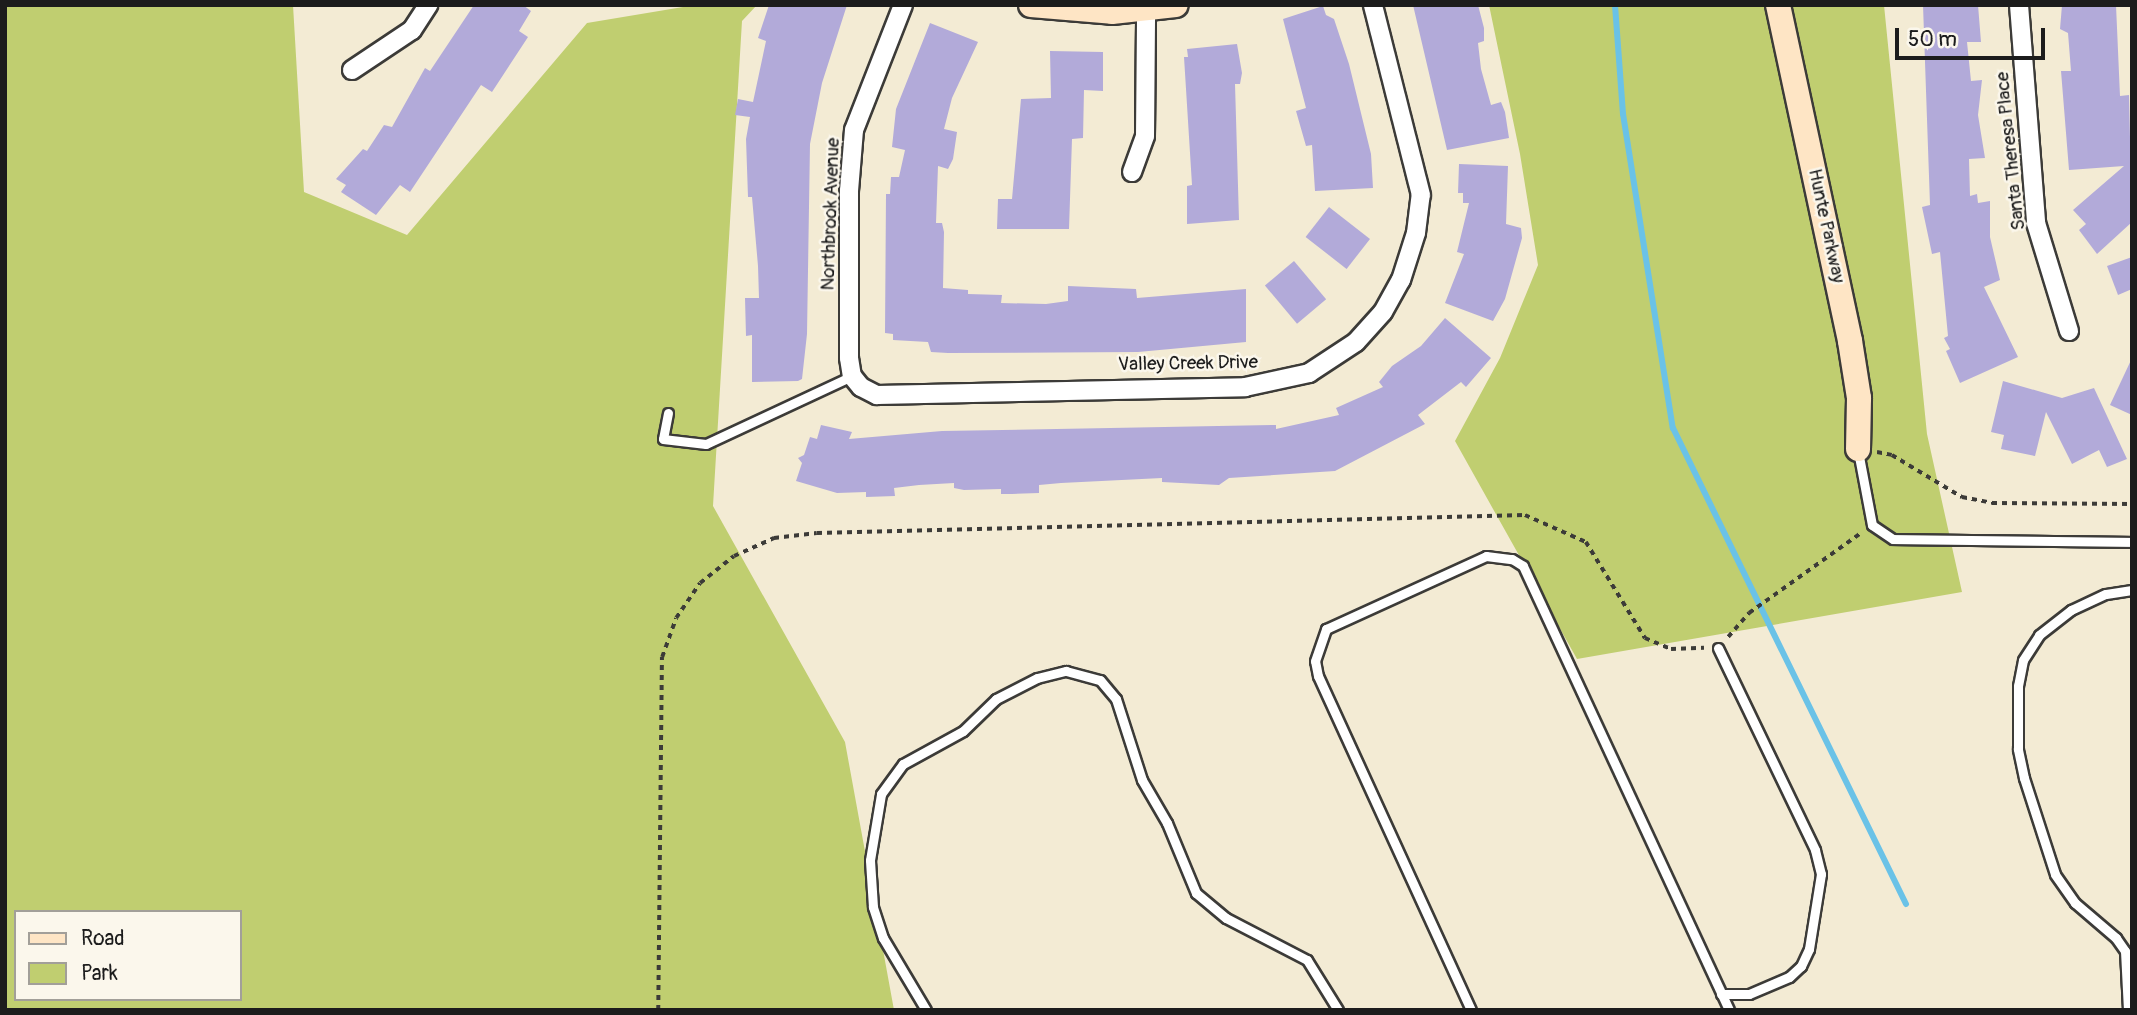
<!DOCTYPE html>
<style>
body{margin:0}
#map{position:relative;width:2137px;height:1015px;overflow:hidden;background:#f3ebd4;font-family:Pangolin,sans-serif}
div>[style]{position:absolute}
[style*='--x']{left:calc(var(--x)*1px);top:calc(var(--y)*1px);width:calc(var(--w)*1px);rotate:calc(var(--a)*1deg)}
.green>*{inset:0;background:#c0ce70}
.stream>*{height:6px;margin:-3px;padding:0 3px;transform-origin:3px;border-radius:3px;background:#6ac2e7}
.building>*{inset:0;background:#b2aad9;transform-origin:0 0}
.path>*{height:3.5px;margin-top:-1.75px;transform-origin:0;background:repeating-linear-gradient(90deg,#3c3b38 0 5px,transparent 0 10px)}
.roads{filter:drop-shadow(2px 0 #3c3b38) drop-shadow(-2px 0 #3c3b38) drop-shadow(0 2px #3c3b38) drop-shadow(0 -2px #3c3b38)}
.lane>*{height:9px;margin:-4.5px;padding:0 4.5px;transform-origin:4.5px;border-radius:4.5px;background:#fff}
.street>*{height:18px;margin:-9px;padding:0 9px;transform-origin:9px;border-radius:9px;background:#fff}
.secondary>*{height:24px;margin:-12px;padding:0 12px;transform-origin:12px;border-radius:12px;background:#fee5c5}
span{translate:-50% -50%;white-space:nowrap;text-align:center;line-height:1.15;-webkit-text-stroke:5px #fbf7ec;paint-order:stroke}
.street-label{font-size:19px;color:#1c1c1c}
.frame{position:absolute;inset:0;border:7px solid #1c1c1c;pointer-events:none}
.legend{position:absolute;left:14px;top:910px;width:228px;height:91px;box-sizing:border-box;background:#fbf7ec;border:2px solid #a29f99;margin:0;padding:9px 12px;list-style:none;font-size:21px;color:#1c1c1c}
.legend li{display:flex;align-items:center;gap:14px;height:35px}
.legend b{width:35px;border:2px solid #a29f99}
.scale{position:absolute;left:1895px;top:28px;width:150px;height:32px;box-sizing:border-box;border:4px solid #1c1c1c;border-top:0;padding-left:9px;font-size:21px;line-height:24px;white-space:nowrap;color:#1c1c1c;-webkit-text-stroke:5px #fbf7ec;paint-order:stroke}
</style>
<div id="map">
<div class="green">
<i style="clip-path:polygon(evenodd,5px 5px,293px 5px,304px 192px,407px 235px,587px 23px,695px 5px,757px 5px,742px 21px,713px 506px,845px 742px,894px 1010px,5px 1010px,5px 5px,16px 912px,240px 912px,240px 999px,16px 999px,16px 912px)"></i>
<i style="clip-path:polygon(1489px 5px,1884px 5px,1927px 434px,1962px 592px,1577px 659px,1455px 441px,1500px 358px,1538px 265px,1520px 154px)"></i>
</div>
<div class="stream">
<i style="--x:1615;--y:5;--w:109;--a:85.8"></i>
<i style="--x:1623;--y:114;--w:318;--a:81"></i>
<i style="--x:1673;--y:428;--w:530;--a:63.92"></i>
</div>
<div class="building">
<i style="clip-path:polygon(474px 5px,523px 5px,531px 11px,519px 31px,528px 37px,492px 92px,481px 85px,410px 192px,400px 185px,376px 215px,341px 192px,346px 185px,336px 179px,363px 149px,367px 151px,384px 125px,392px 127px,425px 68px,430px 71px)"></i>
<i style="clip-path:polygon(769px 5px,847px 5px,822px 83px,810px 144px,807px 334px,802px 379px,798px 381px,752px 382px,752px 335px,746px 336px,745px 298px,759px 298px,758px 266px,752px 197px,748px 197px,746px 139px,750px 117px,735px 115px,738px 99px,753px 102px,766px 41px,758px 38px)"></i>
<i style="clip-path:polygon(1413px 5px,1478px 5px,1484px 28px,1484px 41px,1478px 43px,1481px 69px,1491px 105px,1501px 102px,1505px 112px,1509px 138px,1447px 150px)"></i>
<i style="clip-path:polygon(1923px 5px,1978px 5px,1981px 42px,1967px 42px,1971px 81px,1982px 80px,1978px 115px,1985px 158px,1969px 159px,1970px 196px,1977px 194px,1978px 203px,1990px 201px,1990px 237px,2000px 280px,1984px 287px,2018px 357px,1960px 383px,1946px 351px,1950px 349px,1944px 338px,1948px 336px,1940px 252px,1932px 254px,1922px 207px,1930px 205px)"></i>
<i style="clip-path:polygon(2062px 5px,2116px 5px,2120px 96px,2129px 95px,2132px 222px,2097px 254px,2079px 230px,2086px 224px,2073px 210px,2124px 166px,2069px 170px,2061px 71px,2071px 71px,2068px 33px,2060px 29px)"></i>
<i style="clip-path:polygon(1323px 6px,1326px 15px,1334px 19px,1349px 64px,1371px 154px,1373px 188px,1315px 191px,1312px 145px,1306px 146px,1296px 111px,1306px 108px,1283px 19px)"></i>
<i style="clip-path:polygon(930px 23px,978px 42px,952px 98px,944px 129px,957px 132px,953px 159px,948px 169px,938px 166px,936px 223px,942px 223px,944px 232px,943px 288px,968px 290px,968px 294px,1002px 295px,1001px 303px,1046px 304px,1068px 301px,1068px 286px,1136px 289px,1137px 298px,1246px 289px,1246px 342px,1138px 352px,948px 353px,931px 352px,928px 342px,893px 340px,893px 334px,885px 333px,886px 194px,890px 194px,891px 177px,899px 177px,905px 150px,892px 147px,896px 109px)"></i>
<i style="clip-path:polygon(1237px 44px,1242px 73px,1240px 84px,1235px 84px,1239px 220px,1187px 224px,1187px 186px,1192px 185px,1184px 57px,1188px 57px,1187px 49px)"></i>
<i style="clip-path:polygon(1050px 51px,1103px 52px,1103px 91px,1084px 90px,1083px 138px,1072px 139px,1069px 229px,997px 229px,998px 199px,1012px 199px,1021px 99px,1051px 98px)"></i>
<i style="clip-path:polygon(1459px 164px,1508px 166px,1506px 224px,1521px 228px,1522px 238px,1505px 299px,1493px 321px,1445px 303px,1464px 254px,1457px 252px,1469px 203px,1463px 203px,1463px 193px,1458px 193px)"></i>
<i style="left:1329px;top:207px;width:52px;height:38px;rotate:38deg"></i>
<i style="clip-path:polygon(2132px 257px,2132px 289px,2118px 295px,2107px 266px)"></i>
<i style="left:1294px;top:261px;width:50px;height:38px;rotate:50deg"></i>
<i style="clip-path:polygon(1445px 318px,1491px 358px,1466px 387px,1461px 382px,1418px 415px,1425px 424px,1335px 471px,1229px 478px,1219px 485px,1162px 482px,1162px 478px,1061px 483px,1039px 485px,1039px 493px,1012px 494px,1001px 494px,1001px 489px,964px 490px,954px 488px,954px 483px,919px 485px,894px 488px,895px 496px,866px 497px,866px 492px,837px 493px,796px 481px,802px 463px,798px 458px,804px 455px,810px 437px,817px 439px,821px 425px,852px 432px,849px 439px,942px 431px,1276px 425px,1276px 429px,1339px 415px,1336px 408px,1383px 387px,1379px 382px,1392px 366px,1421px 346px)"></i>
<i style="clip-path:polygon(2132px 358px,2132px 415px,2110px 405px)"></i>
<i style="clip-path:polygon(2003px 381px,2062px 398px,2094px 388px,2127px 459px,2107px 467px,2099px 450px,2072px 464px,2046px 412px,2035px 456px,2001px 449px,2004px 435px,1991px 432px)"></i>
</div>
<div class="path">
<i style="--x:1877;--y:452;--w:15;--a:11"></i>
<i style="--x:1892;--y:455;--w:82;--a:31"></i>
<i style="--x:1962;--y:497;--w:31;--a:11"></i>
<i style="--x:1992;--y:503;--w:140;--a:0.4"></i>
<i style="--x:1728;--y:637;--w:32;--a:-49"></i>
<i style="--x:1749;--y:613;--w:139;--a:-35.6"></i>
<i style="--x:658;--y:1010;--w:353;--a:-89.4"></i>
<i style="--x:662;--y:657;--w:41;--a:-70.3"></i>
<i style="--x:676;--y:618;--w:42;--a:-55.6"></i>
<i style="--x:700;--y:583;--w:43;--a:-38.5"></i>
<i style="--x:734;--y:556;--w:44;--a:-24.2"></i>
<i style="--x:774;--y:538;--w:43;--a:-6.6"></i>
<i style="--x:817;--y:533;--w:708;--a:-1.46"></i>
<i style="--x:1525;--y:515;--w:67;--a:23.9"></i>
<i style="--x:1586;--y:542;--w:113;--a:58.4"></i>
<i style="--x:1645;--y:638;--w:28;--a:23"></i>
<i style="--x:1671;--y:649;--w:33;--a:-2"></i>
</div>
<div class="roads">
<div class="lane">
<i style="--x:668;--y:413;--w:26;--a:101"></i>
<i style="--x:663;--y:439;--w:43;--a:6.6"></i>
<i style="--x:706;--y:444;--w:161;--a:-25"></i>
<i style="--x:1858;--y:451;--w:75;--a:79.3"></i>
<i style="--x:1872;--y:525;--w:25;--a:34"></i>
<i style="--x:1893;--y:539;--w:239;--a:0.7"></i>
<i style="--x:1718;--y:648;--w:224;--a:64.3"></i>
<i style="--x:1815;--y:850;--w:25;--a:76"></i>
<i style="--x:1821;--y:874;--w:76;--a:99.1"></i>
<i style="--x:1809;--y:949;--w:19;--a:115"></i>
<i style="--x:1801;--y:966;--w:16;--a:137"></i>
<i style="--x:1789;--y:977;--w:43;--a:157"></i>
<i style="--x:1749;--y:994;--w:28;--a:180"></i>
<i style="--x:926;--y:1010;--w:84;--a:-120.8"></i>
<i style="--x:883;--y:938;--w:33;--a:-108"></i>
<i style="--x:873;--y:907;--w:47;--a:-93.7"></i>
<i style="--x:870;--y:860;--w:67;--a:-80.5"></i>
<i style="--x:881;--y:794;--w:37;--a:-54"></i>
<i style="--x:903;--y:764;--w:68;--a:-28.8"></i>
<i style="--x:963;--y:731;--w:46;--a:-44.1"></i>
<i style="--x:996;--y:699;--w:46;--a:-27.1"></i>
<i style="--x:1037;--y:678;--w:30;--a:-14"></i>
<i style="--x:1066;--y:671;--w:35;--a:15"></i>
<i style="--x:1100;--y:680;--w:25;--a:50"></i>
<i style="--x:1116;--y:699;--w:85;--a:72.2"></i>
<i style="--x:1142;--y:780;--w:50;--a:59.8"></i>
<i style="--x:1167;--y:823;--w:76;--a:67.5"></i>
<i style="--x:1196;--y:893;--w:39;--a:40"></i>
<i style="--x:1226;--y:918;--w:91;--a:27.4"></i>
<i style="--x:1307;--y:960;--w:59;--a:58.2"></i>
<i style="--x:1471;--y:1010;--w:367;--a:-114.6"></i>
<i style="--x:1318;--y:676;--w:15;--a:-101"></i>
<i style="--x:1315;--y:661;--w:34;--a:-71"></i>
<i style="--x:1326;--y:629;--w:176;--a:-24.5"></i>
<i style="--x:1486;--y:556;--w:26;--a:7"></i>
<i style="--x:1512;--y:559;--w:13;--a:32"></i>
<i style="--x:1523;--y:566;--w:489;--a:65.1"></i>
<i style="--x:2128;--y:1010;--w:59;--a:-92.9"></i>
<i style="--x:2125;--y:951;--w:16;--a:-125"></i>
<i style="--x:2116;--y:938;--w:54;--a:-139.5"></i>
<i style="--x:2075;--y:903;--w:35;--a:-125"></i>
<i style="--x:2055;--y:874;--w:101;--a:-107.9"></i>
<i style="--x:2024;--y:778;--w:30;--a:-102"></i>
<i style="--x:2018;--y:749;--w:63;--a:-90"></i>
<i style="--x:2018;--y:686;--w:26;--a:-79"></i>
<i style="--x:2023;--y:660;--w:30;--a:-57"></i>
<i style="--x:2039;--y:635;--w:41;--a:-38"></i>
<i style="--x:2071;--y:610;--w:38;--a:-25"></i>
<i style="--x:2106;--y:594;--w:26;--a:-9"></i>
</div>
<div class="street">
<i style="--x:903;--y:5;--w:134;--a:111.4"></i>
<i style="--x:854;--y:130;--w:61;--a:94.7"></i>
<i style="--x:849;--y:191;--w:167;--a:90"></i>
<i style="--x:849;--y:358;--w:18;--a:81"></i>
<i style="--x:852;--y:376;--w:14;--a:51"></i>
<i style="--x:861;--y:387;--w:18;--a:27"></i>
<i style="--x:877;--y:395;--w:368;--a:-1.2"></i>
<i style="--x:1245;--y:387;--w:66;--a:-12.3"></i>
<i style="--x:1309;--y:373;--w:56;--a:-33.4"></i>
<i style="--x:1356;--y:342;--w:40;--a:-48"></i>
<i style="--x:1383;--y:312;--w:37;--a:-61"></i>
<i style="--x:1401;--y:280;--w:49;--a:-72.3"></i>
<i style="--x:1416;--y:233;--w:38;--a:-83"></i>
<i style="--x:1421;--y:195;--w:196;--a:-104.2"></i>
<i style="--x:2019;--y:5;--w:219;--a:85.5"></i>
<i style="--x:2036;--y:223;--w:113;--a:73"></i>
<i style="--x:352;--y:70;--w:72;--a:-33.7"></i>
<i style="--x:412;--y:30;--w:30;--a:-57"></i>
<i style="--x:1132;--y:172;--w:38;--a:-70"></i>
<i style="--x:1145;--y:136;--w:125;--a:-89.5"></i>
</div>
<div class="secondary">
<i style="--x:1031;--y:5;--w:81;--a:4.9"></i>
<i style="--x:1112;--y:12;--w:64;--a:-6.2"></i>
<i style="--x:1778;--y:5;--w:344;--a:77.9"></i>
<i style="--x:1850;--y:341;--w:58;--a:81"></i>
<i style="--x:1859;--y:398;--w:51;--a:91.1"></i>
</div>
</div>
<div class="street-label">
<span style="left:2011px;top:151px;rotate:-96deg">Santa Theresa Place</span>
<span style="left:831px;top:214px;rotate:-88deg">Northbrook Avenue</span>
<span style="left:1826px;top:226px;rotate:78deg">Hunte Parkway</span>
<span style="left:1188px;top:364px;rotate:-1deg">Valley Creek Drive</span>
</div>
<div class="frame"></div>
<ul class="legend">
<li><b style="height:9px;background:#fee5c5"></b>Road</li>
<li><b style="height:19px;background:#c0ce70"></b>Park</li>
</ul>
<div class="scale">50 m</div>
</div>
